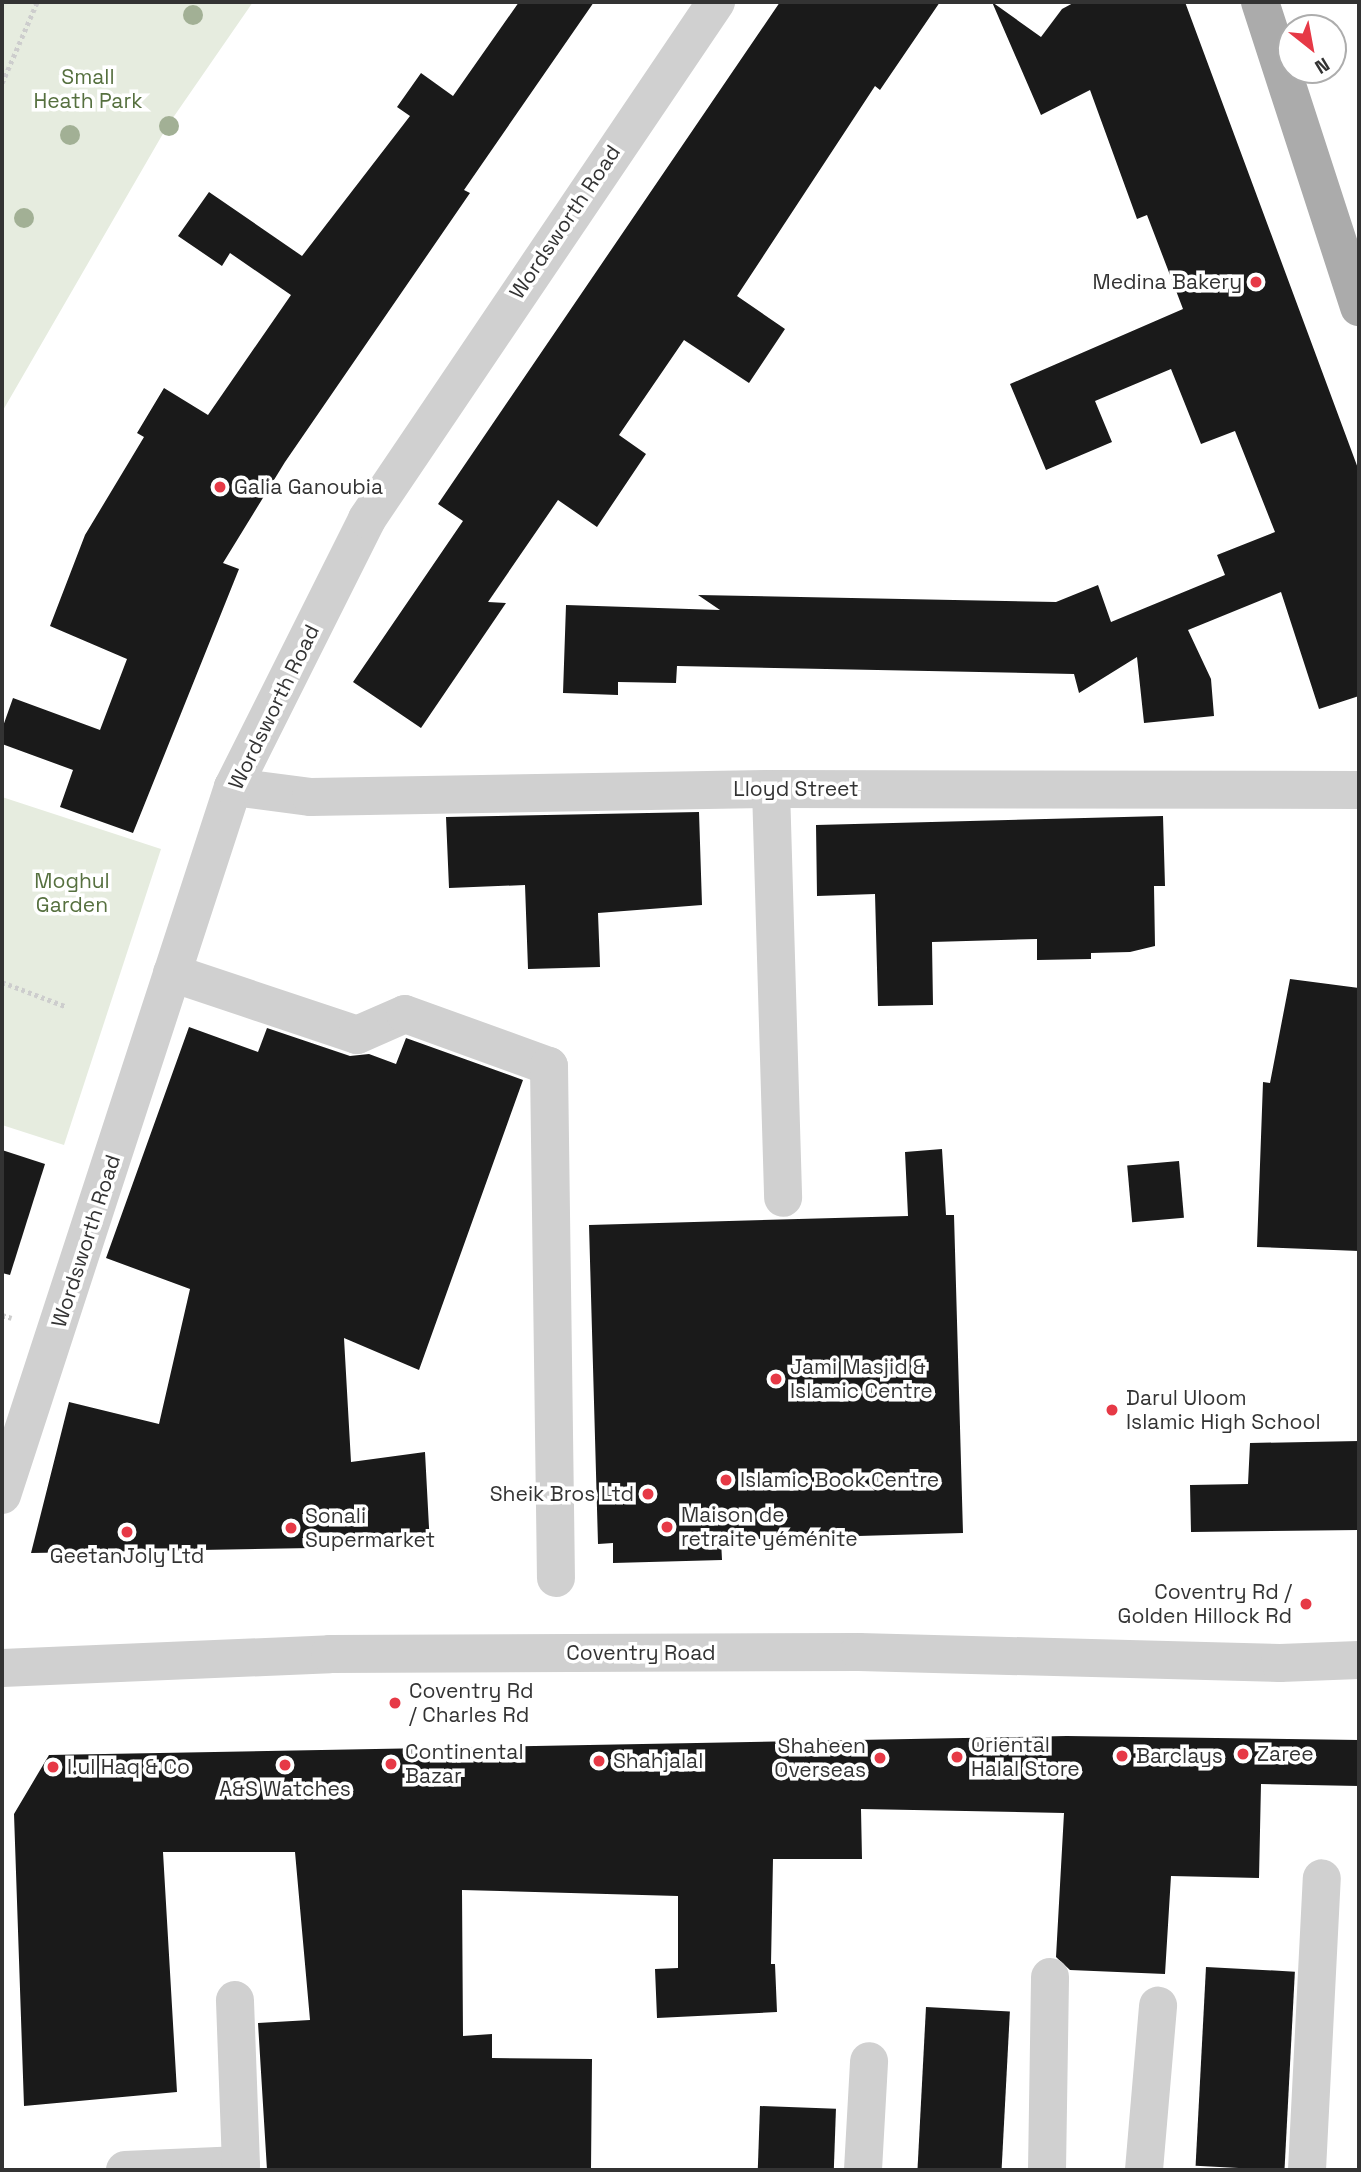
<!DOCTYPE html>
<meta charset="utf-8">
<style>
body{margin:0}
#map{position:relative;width:1361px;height:2172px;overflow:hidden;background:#fff;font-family:"Space Grotesk",sans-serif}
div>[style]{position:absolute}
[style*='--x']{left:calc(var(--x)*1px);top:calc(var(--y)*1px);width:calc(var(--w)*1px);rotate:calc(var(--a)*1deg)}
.green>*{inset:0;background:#e6ecdf}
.building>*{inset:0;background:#1a1a1a;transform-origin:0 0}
.path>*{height:4.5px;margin-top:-2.25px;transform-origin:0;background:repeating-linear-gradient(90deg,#cdcdcd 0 3.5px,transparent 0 7px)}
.minor>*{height:38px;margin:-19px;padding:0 19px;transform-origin:19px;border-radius:19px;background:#d0d0d0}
.major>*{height:38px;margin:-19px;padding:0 19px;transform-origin:19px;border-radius:19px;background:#ababab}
.trees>*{width:20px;height:20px;margin:-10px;border-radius:50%;background:#a2b095}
.dots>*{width:19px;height:19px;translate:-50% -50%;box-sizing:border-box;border:4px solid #fff;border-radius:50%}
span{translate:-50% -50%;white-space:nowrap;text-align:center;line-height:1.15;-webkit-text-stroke:7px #fff;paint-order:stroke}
.park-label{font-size:21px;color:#56703f}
.street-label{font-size:21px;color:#333}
.poi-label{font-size:21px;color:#333}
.right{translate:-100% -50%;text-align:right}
.left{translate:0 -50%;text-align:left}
.frame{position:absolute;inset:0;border:4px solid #333;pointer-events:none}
.north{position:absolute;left:1277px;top:14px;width:70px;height:70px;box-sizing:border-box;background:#fff;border:2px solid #adadad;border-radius:50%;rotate:149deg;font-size:19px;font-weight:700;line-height:28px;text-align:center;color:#333}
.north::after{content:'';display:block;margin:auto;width:24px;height:32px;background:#e63946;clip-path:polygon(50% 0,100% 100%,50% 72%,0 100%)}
</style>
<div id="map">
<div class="green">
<i style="clip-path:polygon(2px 2px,253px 2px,168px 125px,2px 412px)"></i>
<i style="clip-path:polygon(2px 797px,161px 849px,64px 1145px,2px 1125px)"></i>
</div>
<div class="building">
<i style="clip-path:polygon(519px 2px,594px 2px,464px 190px,470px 193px,285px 462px,223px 563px,239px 569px,133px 833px,60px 807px,73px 770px,2px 744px,2px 729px,13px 698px,100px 730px,127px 659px,50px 626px,85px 535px,144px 437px,137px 433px,164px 388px,208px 415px,291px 295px,230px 253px,222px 266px,178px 236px,209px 192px,302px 256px,410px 116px,397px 107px,421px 73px,453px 96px)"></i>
<i style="clip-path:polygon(780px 2px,940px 2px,880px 90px,875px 86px,737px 296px,785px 329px,749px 383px,684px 340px,619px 435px,646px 454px,597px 527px,558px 500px,488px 602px,506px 603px,421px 728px,353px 682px,463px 521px,438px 504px)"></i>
<i style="clip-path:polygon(992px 2px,1041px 37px,1062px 9px,1075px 2px,1185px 2px,1359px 471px,1359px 696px,1319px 709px,1281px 592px,1188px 630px,1211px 679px,1214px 716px,1144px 723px,1137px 657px,1079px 693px,1074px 674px,677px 666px,676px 683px,618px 682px,618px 695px,563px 693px,566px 605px,720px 610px,698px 595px,1056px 602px,1098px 585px,1111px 622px,1225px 575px,1217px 555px,1275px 532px,1235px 431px,1201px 444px,1171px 369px,1095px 401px,1112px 442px,1046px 470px,1010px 384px,1183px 309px,1147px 215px,1137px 219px,1090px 90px,1041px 115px)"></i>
<i style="clip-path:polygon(699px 812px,702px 905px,598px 913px,600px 967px,528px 969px,525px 885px,449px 888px,446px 817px)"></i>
<i style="clip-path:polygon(1163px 816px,1165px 886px,1154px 886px,1155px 946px,1130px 952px,1091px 953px,1091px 959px,1037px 960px,1037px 939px,932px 942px,933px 1005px,878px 1006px,875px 894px,817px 896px,816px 825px)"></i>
<i style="clip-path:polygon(1290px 979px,1359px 988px,1359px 1251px,1257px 1247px,1263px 1082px,1270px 1083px)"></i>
<i style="clip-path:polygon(189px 1027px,258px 1052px,267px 1028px,350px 1056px,369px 1054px,396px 1064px,406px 1038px,523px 1080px,419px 1370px,344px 1338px,351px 1462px,425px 1452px,430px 1546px,31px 1553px,69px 1402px,159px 1424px,190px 1289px,106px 1258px)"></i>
<i style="clip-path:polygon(942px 1149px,946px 1215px,954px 1215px,963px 1533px,721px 1540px,722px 1560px,613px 1563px,613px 1543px,598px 1544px,589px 1225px,908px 1216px,905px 1152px)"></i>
<i style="clip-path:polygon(2px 1150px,45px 1164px,10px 1275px,2px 1273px)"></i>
<i style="left:1179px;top:1161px;width:57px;height:52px;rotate:85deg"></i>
<i style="clip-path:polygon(1359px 1441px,1359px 1530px,1191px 1532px,1190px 1485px,1248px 1484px,1250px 1443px)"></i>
<i style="clip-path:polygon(1067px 1736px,1359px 1740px,1359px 1786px,1261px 1784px,1259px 1878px,1171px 1876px,1165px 1974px,1070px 1970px,1056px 1957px,1064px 1813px,861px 1809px,862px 1859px,773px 1859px,771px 1964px,775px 1964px,777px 2012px,657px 2018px,655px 1969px,678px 1968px,678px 1896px,462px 1890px,463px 2036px,492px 2034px,492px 2058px,592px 2059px,591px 2170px,267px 2170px,258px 2023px,310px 2020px,295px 1852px,163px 1852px,177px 2092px,24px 2106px,14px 1814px,49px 1755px)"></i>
<i style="left:1206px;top:1967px;width:89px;height:199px;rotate:3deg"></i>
<i style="left:926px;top:2007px;width:84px;height:163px;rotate:3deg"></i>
<i style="left:760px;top:2106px;width:76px;height:64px;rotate:2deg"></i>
</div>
<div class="path">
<i style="--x:2;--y:83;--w:88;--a:-66.6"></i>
<i style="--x:2;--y:982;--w:67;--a:20.9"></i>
<i style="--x:2;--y:1315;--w:10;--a:17"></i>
</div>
<div class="minor">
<i style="--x:233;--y:787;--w:79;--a:7.3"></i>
<i style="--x:311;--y:797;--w:460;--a:-1"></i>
<i style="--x:771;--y:789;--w:588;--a:0.1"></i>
<i style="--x:771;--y:789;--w:409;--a:88.3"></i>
<i style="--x:172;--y:973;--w:195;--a:18.5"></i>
<i style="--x:357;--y:1035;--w:52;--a:-23.6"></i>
<i style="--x:405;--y:1014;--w:153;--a:19.9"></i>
<i style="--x:549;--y:1066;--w:512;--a:89.22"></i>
<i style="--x:2;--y:1495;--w:745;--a:-71.93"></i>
<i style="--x:233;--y:787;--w:300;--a:-63.4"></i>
<i style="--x:367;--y:519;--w:624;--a:-55.98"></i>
<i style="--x:2;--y:1668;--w:328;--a:-2.4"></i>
<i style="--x:330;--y:1654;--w:529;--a:-0.22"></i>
<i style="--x:859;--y:1652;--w:421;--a:1.5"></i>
<i style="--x:1280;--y:1663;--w:79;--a:-2.2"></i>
<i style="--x:125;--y:2170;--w:116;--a:-2.5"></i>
<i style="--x:241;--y:2165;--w:165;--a:-92.1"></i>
<i style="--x:863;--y:2170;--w:109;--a:-86.8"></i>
<i style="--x:1047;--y:2170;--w:193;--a:-89.1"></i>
<i style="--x:1144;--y:2170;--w:165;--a:-85.1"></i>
<i style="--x:1307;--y:2170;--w:292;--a:-87.1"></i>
</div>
<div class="major">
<i style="--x:1260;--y:2;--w:321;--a:72"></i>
</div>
<div class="trees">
<i style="left:193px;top:15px"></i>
<i style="left:169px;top:126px"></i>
<i style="left:70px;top:135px"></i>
<i style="left:24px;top:218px"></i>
</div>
<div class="dots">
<i style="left:1256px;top:282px;background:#e63946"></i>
<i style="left:220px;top:487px;background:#e63946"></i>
<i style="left:776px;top:1379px;background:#e63946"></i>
<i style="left:1112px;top:1410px;background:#e63946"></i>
<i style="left:726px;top:1480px;background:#e63946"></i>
<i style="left:648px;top:1494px;background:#e63946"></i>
<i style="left:667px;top:1527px;background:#e63946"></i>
<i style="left:291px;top:1528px;background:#e63946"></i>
<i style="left:127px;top:1532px;background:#e63946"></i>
<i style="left:1306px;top:1604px;background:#e63946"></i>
<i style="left:395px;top:1703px;background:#e63946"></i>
<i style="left:1243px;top:1754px;background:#e63946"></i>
<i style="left:1122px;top:1756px;background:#e63946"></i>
<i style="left:957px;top:1757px;background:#e63946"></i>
<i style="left:880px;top:1758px;background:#e63946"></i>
<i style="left:599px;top:1761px;background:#e63946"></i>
<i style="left:391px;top:1764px;background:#e63946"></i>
<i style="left:285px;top:1765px;background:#e63946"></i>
<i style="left:53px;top:1767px;background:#e63946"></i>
</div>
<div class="park-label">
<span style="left:88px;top:89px">Small<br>Heath Park</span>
<span style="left:72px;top:893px">Moghul<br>Garden</span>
</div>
<div class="street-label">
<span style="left:565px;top:222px;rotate:-56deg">Wordsworth Road</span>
<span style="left:274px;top:707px;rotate:-64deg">Wordsworth Road</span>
<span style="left:796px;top:789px">Lloyd Street</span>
<span style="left:86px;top:1241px;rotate:-72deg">Wordsworth Road</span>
<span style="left:641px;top:1653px">Coventry Road</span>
</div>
<div class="poi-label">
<span class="right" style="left:1242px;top:282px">Medina Bakery</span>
<span class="left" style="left:234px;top:487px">Galia Ganoubia</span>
<span class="left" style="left:790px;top:1379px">Jami Masjid &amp;<br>Islamic Centre</span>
<span class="left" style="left:1126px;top:1410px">Darul Uloom<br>Islamic High School</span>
<span class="left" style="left:740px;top:1480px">Islamic Book Centre</span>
<span class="right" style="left:634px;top:1494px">Sheik Bros Ltd</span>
<span class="left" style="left:681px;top:1527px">Maison de<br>retraite yéménite</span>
<span class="left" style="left:305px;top:1528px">Sonali<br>Supermarket</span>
<span style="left:127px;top:1556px">GeetanJoly Ltd</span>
<span class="right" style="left:1292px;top:1604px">Coventry Rd /<br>Golden Hillock Rd</span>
<span class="left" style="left:409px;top:1703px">Coventry Rd<br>/ Charles Rd</span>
<span class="left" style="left:971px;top:1757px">Oriental<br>Halal Store</span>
<span class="right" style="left:866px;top:1758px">Shaheen<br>Overseas</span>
<span class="left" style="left:405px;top:1764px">Continental<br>Bazar</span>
<span class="left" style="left:1257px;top:1754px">Zaree</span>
<span class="left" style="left:1136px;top:1756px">Barclays</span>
<span class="left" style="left:613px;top:1761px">Shahjalal</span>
<span class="left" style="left:67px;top:1767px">I.ul Haq &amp; Co</span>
<span style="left:285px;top:1789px">A&amp;S Watches</span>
</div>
<div class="frame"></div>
<div class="north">N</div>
</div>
